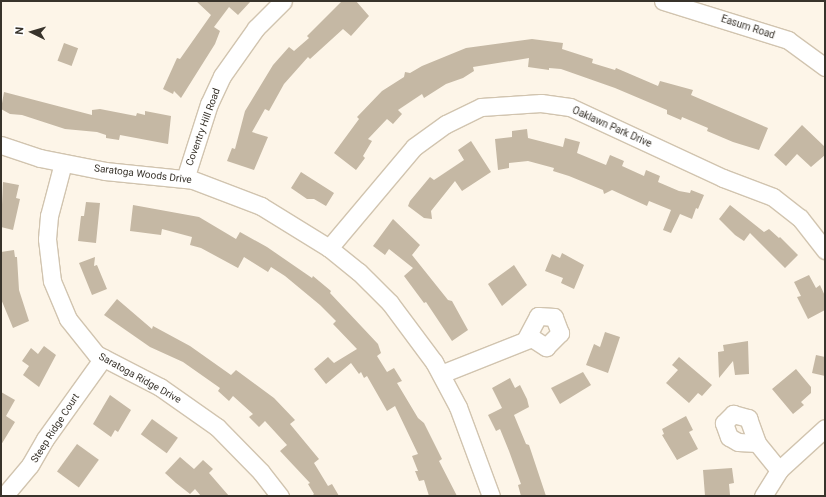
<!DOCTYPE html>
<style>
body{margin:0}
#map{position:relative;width:826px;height:497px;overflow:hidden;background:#fdf5e8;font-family:Roboto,sans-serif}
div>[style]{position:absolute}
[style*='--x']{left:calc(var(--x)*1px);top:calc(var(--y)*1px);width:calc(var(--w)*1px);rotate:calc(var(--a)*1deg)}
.building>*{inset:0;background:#c5b8a4;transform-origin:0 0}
.roads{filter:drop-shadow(1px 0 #d1c4af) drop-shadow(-1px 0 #d1c4af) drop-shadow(0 1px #d1c4af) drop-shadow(0 -1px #d1c4af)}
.minor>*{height:17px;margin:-8.5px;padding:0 8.5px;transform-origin:8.5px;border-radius:8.5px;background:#fff}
span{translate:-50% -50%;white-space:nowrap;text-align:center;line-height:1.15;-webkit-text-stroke:3px #fff;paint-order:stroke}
.street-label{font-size:10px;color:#38332b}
.frame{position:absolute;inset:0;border:2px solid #38332b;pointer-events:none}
.north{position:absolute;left:12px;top:12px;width:40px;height:40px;-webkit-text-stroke:3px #fff;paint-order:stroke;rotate:275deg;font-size:11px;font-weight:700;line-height:16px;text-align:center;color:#38332b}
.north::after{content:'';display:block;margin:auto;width:14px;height:18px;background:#38332b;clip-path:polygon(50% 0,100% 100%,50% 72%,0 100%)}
</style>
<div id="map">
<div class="building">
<i style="clip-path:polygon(196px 1px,251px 1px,238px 15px,229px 7px,214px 27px,220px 31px,215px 44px,181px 98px,174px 91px,173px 94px,163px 89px,177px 58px,180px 59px,211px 15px)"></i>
<i style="clip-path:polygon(342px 1px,356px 1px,369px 16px,351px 36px,343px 29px,310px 59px,308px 57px,284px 84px,269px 111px,265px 109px,252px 132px,268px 137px,254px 170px,227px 161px,232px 148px,235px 149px,245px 111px,273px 65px,289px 47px,294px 51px,309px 38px,307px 36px)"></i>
<i style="clip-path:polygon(532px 39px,563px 43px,562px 49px,593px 59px,592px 63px,615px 70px,616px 68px,658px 86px,660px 81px,693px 90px,691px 95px,768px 128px,759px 150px,733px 142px,707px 131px,708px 128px,682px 117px,681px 120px,667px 114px,667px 110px,615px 88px,561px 69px,549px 68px,549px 70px,528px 67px,529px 58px,473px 67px,474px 71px,463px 78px,446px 84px,424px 98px,422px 94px,398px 110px,402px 114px,393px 124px,387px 119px,368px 139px,372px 141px,363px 156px,365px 158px,356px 170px,334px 153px,359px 119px,357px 117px,382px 91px,404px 77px,405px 72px,410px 73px,422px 66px,466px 48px)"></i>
<i style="left:64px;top:43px;width:15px;height:19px;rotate:20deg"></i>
<i style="clip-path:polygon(4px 92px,92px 115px,92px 110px,100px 109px,136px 116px,137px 113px,145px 115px,145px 111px,171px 116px,168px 144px,120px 135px,119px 140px,106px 138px,106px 135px,97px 132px,65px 129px,22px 115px,10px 114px,1px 109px)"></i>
<i style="clip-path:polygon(802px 125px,825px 147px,825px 155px,811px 167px,797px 154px,786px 166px,774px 155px)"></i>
<i style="clip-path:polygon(527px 129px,528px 138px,563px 147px,565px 138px,580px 142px,577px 153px,606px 165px,610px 155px,624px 161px,622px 166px,644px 176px,646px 170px,660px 176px,658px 182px,679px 191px,690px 193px,691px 190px,704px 195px,698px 209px,696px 208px,692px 219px,680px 214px,671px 233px,663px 230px,671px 210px,649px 201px,647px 206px,612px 190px,604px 194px,603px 190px,569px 176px,553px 171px,554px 168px,528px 161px,509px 163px,509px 168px,498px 170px,495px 139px,512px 137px,512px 131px)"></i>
<i style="clip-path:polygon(471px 141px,491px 172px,462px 191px,455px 181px,431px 211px,432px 219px,424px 218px,408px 206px,410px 201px,430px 177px,434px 180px,464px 160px,458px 150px)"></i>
<i style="clip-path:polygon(301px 172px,334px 193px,326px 206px,314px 199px,307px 199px,291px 188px)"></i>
<i style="clip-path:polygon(3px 182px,19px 185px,16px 198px,20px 199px,13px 230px,1px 227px)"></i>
<i style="clip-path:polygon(86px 202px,100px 203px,96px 243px,78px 241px,81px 216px,84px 216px)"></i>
<i style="clip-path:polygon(133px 205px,199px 217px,236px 239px,240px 232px,267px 247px,312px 278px,313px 276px,331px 291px,330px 293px,378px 344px,381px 353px,377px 356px,387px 372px,394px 368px,402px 381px,397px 383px,418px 418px,424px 423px,442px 459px,439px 461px,457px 496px,429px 496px,424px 480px,419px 481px,415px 471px,418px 471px,412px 456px,418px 454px,395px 406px,387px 411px,367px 376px,364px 378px,361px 372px,359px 374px,351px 363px,326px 384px,314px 369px,328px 357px,334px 363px,357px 349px,333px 324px,336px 321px,320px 305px,285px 276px,271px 267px,268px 272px,244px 257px,238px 268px,201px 248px,190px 245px,192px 237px,162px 229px,161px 235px,130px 231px)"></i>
<i style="clip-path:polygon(730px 205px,764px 232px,769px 229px,779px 238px,780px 237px,798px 255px,785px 268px,750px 233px,744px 241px,735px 235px,719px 219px)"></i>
<i style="clip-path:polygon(393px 219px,420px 245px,412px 255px,448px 300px,452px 301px,468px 330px,452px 341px,426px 302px,424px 303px,404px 276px,413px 268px,389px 249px,385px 255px,373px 246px)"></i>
<i style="clip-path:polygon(14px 250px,15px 257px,17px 257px,19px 290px,29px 321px,13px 328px,1px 299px,1px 252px)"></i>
<i style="clip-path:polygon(562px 253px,584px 265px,574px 289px,561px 283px,563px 278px,545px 271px,552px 254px,560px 258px)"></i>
<i style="clip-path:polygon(95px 257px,94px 266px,97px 265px,107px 289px,92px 295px,79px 263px)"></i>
<i style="clip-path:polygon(514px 265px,527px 285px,502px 306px,488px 284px)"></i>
<i style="clip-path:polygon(809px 275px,816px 288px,820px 285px,825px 296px,825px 310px,808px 319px,797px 297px,801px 296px,794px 282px)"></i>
<i style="clip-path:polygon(117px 299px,152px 329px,153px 326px,190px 346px,231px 375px,236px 370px,274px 398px,295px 420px,290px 424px,319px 459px,314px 463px,328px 486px,332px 484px,339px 496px,312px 496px,314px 494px,308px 484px,310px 483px,280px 451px,287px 445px,265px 421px,259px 427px,249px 417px,253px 414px,233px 396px,229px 401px,218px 391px,220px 388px,183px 362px,150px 347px,104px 315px)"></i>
<i style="clip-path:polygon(605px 332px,620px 337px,608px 373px,586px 365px,594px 344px,600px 347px)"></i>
<i style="clip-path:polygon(748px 341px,749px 374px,735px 375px,733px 361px,719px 378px,718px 352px,724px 351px,723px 345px)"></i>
<i style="clip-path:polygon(44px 346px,56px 355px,39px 387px,23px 375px,29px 366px,22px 361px,31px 348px,38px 354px)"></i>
<i style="clip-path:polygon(816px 355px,825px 357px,825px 376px,812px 373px)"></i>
<i style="clip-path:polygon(679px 357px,712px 385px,702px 396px,698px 393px,689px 403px,666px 383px,678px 370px,672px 365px)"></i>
<i style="clip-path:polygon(796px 369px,811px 387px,811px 393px,801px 402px,804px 405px,793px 414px,772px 389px)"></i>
<i style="clip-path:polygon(583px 372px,591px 385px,560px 404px,551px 388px)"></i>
<i style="clip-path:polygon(510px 378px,515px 388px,520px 385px,527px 399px,529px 407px,514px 415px,526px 444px,529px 445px,546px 496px,521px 496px,518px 485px,521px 484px,509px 451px,500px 429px,496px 431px,488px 415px,502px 408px,492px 388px)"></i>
<i style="clip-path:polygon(1px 392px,15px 400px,6px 416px,15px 422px,1px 445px)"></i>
<i style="clip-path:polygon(110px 395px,131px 410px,118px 432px,115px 430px,111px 437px,93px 424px)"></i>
<i style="clip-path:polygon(686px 416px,693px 430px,689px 432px,698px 449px,677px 460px,662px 435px,664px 434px,662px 429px)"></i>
<i style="left:152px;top:419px;width:32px;height:19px;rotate:36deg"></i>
<i style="left:77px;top:444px;width:27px;height:34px;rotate:36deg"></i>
<i style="clip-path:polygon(180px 457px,194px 469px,203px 460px,213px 469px,209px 473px,229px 496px,201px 496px,195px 489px,190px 494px,176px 483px,165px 473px)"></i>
<i style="clip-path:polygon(732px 468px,734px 483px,729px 484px,730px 495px,705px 496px,703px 470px)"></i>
</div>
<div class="roads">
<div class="minor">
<i style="--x:663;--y:1;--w:131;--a:17.3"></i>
<i style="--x:788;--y:40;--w:46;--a:36.1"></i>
<i style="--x:1;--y:145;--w:41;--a:18.4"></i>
<i style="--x:40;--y:158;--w:66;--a:11.3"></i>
<i style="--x:105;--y:171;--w:88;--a:5.8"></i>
<i style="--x:193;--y:180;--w:73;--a:20.9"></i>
<i style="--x:261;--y:206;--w:80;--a:31.7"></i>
<i style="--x:329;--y:248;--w:38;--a:39"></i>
<i style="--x:359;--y:272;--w:44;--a:45"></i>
<i style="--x:390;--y:303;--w:74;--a:53.3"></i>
<i style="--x:434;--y:362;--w:51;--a:61.9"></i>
<i style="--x:458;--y:407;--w:95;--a:69.7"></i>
<i style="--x:63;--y:163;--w:55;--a:104.8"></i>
<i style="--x:49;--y:216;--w:23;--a:95"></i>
<i style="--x:47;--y:239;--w:42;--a:83.2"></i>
<i style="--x:52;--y:281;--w:41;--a:67.2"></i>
<i style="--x:68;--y:319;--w:45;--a:51.3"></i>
<i style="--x:96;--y:354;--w:72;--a:27.3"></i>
<i style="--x:160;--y:387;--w:70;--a:35.1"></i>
<i style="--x:217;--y:427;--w:63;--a:45.6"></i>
<i style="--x:261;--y:472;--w:31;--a:52"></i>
<i style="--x:185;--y:179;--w:79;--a:-72.3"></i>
<i style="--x:209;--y:104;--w:31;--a:-65"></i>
<i style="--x:222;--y:76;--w:59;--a:-54.7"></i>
<i style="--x:256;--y:28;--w:38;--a:-45"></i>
<i style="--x:329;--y:248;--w:132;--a:-49.9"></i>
<i style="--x:414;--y:147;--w:39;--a:-36"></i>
<i style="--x:446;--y:124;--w:39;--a:-26"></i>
<i style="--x:481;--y:107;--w:60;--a:-3.8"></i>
<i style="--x:541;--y:103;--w:29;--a:8"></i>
<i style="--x:570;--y:107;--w:169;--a:24.9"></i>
<i style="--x:723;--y:178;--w:53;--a:20.8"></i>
<i style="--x:773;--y:197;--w:34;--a:38"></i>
<i style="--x:800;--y:218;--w:41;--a:52"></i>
<i style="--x:441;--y:374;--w:98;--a:-21.6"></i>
<i style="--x:532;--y:338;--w:17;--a:33"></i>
<i style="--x:546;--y:347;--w:20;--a:-45"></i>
<i style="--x:560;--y:333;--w:17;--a:-111"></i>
<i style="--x:554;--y:317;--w:16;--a:-176"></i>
<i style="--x:538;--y:316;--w:26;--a:118"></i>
<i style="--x:757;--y:443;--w:19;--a:-177"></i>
<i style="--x:738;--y:442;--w:10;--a:-151"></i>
<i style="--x:729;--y:437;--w:15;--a:-110"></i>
<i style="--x:724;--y:423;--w:13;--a:-45"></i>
<i style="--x:733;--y:414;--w:16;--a:15"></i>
<i style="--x:748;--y:418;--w:27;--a:70"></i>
<i style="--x:757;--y:443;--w:35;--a:51"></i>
<i style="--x:4;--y:496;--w:40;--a:-50"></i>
<i style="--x:30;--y:465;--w:30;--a:-60"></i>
<i style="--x:45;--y:439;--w:100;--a:-54.4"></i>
<i style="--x:763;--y:496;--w:31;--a:-58"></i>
<i style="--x:779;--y:470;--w:62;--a:-42.4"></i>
</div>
</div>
<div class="street-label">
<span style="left:748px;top:27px;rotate:18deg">Easum Road</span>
<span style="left:203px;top:127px;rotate:-70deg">Coventry Hill Road</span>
<span style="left:612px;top:127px;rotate:24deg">Oaklawn Park Drive</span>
<span style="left:143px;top:174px;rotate:7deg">Saratoga Woods Drive</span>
<span style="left:140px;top:378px;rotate:29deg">Saratoga Ridge Drive</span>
<span style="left:55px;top:428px;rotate:-57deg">Steep Ridge Court</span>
</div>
<div class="frame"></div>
<div class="north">N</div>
</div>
